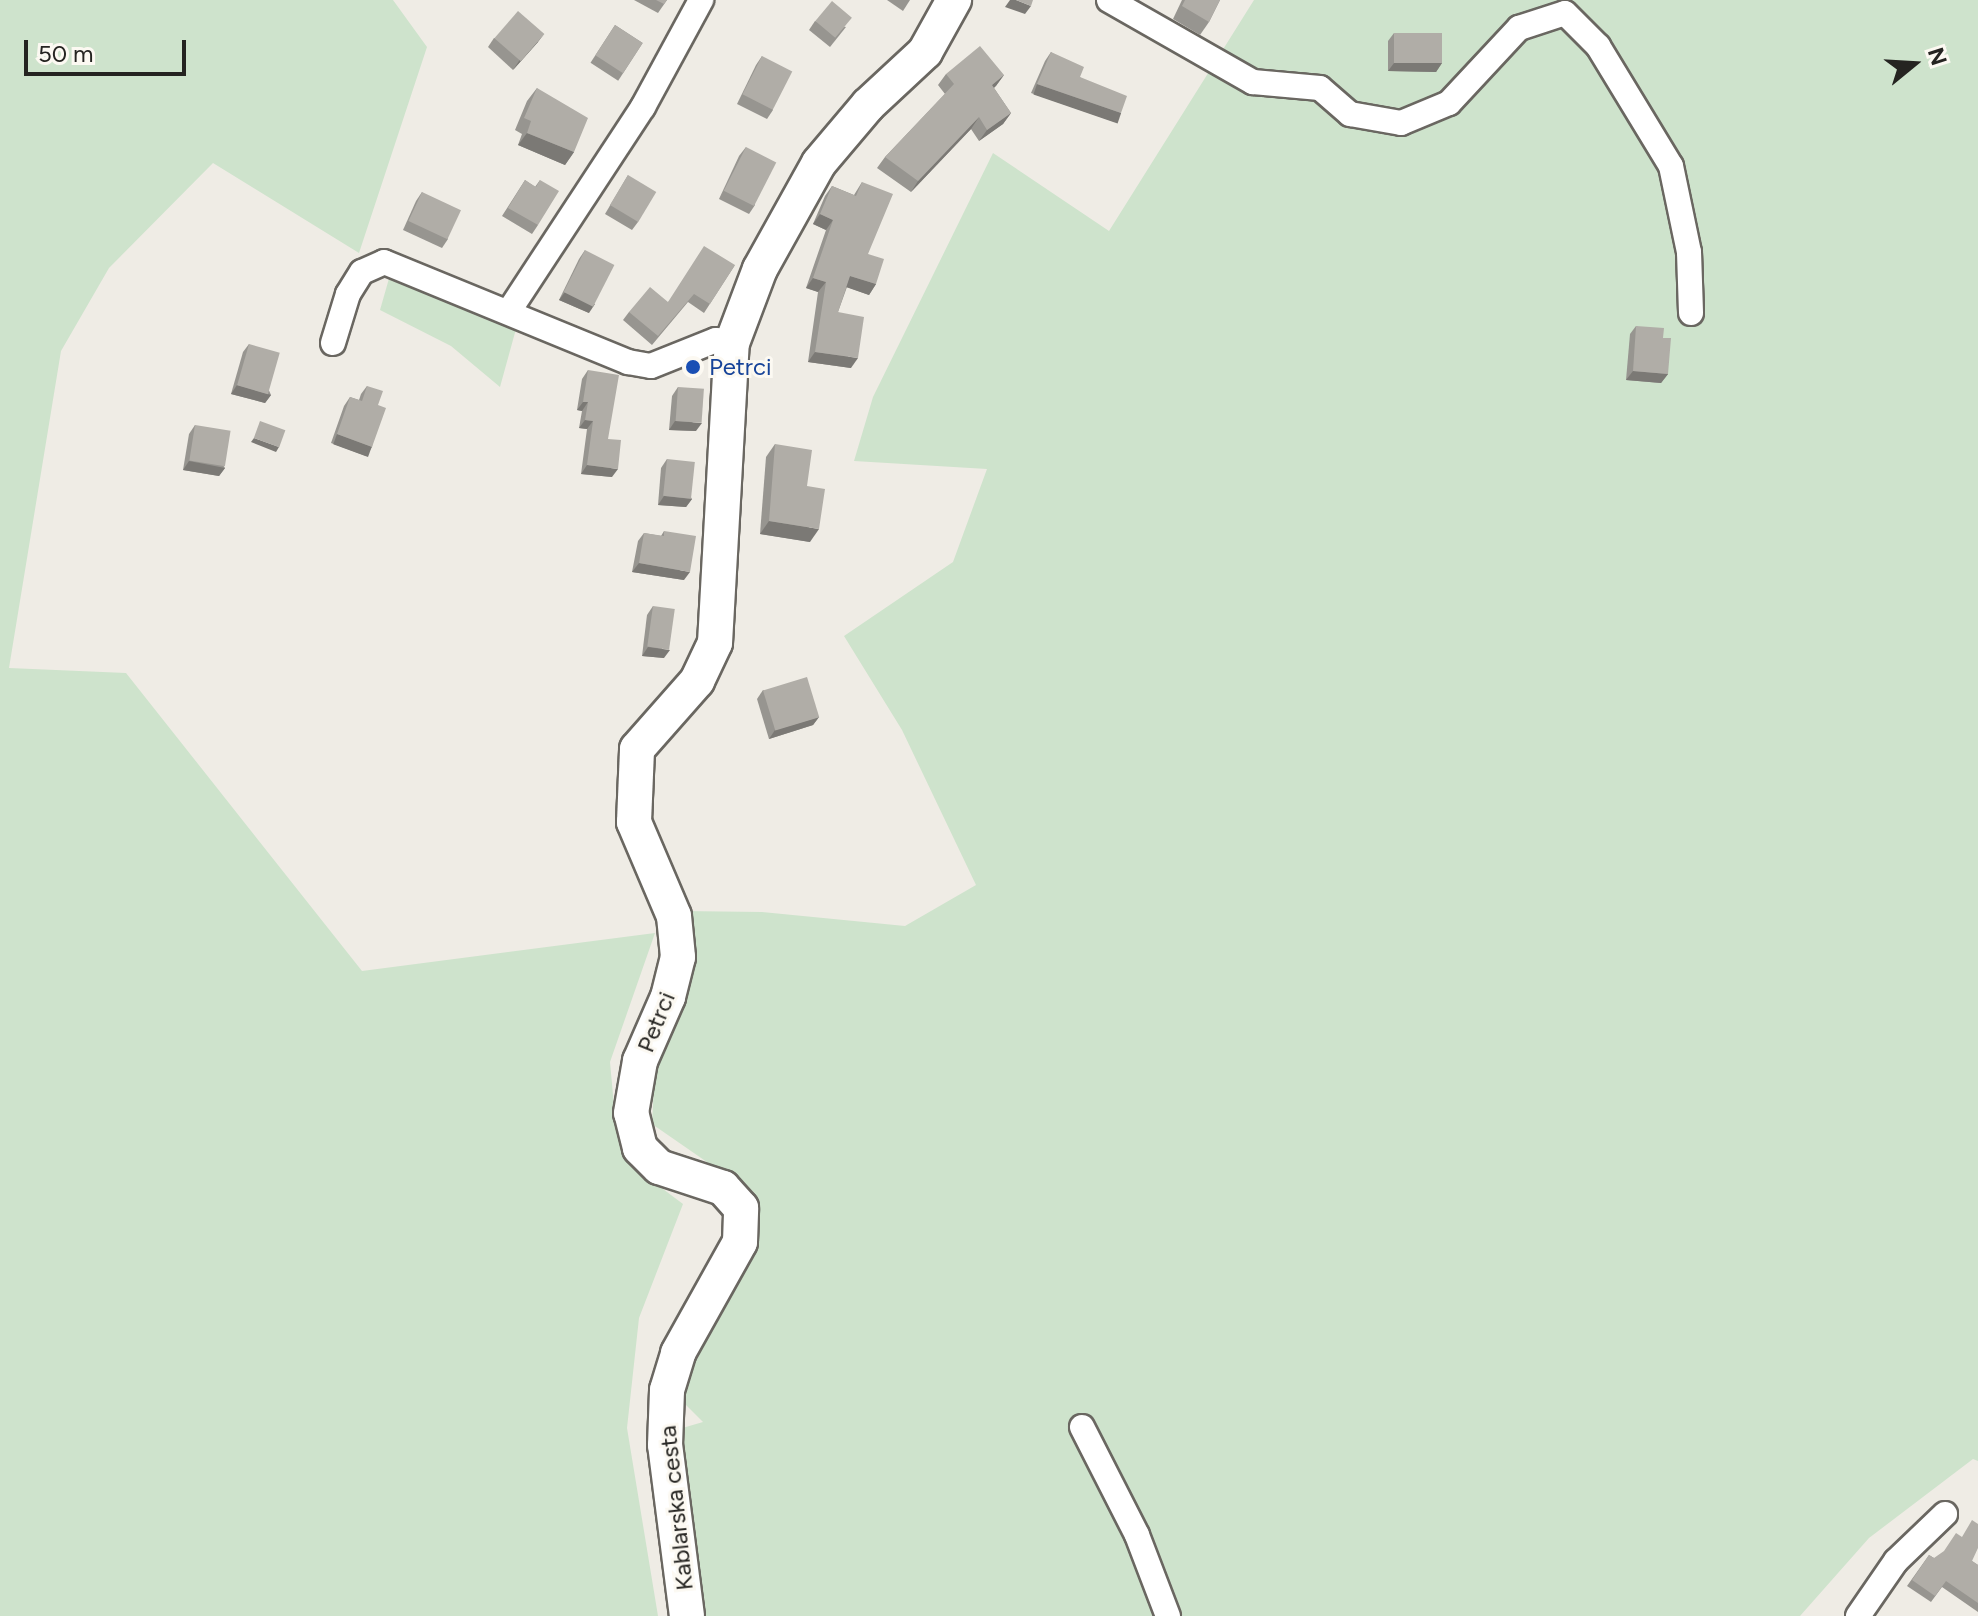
<!DOCTYPE html>
<style>
body{margin:0}
#map{position:relative;width:1978px;height:1616px;overflow:hidden;background:#efece5;font-family:Figtree,sans-serif}
div>[style]{position:absolute}
[style*='--x']{left:calc(var(--x)*1px);top:calc(var(--y)*1px);width:calc(var(--w)*1px);rotate:calc(var(--a)*1deg)}
.green>*{inset:0;background:#cee3cc}
.roads{filter:drop-shadow(2px 0 #6a6761) drop-shadow(-2px 0 #6a6761) drop-shadow(0 2px #6a6761) drop-shadow(0 -2px #6a6761)}
.street>*{height:24px;margin:-12px;padding:0 12px;transform-origin:12px;border-radius:12px;background:#fff}
.secondary>*{height:34px;margin:-17px;padding:0 17px;transform-origin:17px;border-radius:17px;background:#fff}
.wall>*{inset:0;background:#979590;transform-origin:0 0}
.shaded-wall>*{inset:0;background:#7b7975;transform-origin:0 0}
.building>*{inset:0;background:#b0ada7;transform-origin:0 0}
.dots>*{width:22px;height:22px;translate:-50% -50%;box-sizing:border-box;border:4px solid #fcf9f2;border-radius:50%}
span{translate:-50% -50%;white-space:nowrap;text-align:center;line-height:1.15;-webkit-text-stroke:6px #fcf9f2;paint-order:stroke}
.transit-label{font-size:24px;color:#164399}
.left{translate:0 -50%;text-align:left}
.street-label{font-size:24px;color:#252421}
.north{position:absolute;left:1874px;top:24px;width:80px;height:80px;-webkit-text-stroke:6px #fcf9f2;paint-order:stroke;rotate:72deg;font-size:22px;font-weight:700;line-height:32px;text-align:center;color:#252421}
.north::after{content:'';display:block;margin:auto;width:28px;height:36px;background:#252421;clip-path:polygon(50% 0,100% 100%,50% 72%,0 100%)}
.scale{position:absolute;left:24px;top:40px;width:162px;height:36px;box-sizing:border-box;border:4px solid #252421;border-top:0;padding-left:10px;font-size:24px;line-height:28px;white-space:nowrap;color:#252421;-webkit-text-stroke:6px #fcf9f2;paint-order:stroke}
</style>
<div id="map">
<div class="green">
<i style="clip-path:polygon(0 0,393px 0,427px 47px,359px 253px,213px 163px,109px 268px,61px 351px,9px 668px,126px 673px,362px 971px,655px 933px,610px 1062px,616px 1128px,643px 1174px,683px 1204px,639px 1318px,627px 1428px,658px 1616px,0 1616px)"></i>
<i style="clip-path:polygon(1254px 0,1978px 0,1978px 1461px,1973px 1459px,1869px 1538px,1800px 1616px,702px 1616px,679px 1429px,703px 1422px,679px 1398px,698px 1336px,737px 1284px,756px 1196px,652px 1124px,656px 1046px,681px 911px,762px 912px,905px 926px,976px 885px,902px 730px,844px 636px,953px 562px,987px 469px,854px 461px,873px 397px,993px 153px,1109px 231px)"></i>
<i style="clip-path:polygon(390px 275px,516px 329px,500px 387px,451px 346px,380px 310px)"></i>
</div>
<div class="roads">
<div class="street">
<i style="--x:1109;--y:0;--w:166;--a:29.7"></i>
<i style="--x:1253;--y:82;--w:67;--a:5.1"></i>
<i style="--x:1320;--y:88;--w:40;--a:41"></i>
<i style="--x:1350;--y:114;--w:52;--a:10"></i>
<i style="--x:1401;--y:123;--w:52;--a:-22.6"></i>
<i style="--x:1449;--y:103;--w:103;--a:-47"></i>
<i style="--x:1519;--y:28;--w:48;--a:-18.1"></i>
<i style="--x:1565;--y:13;--w:47;--a:45"></i>
<i style="--x:1598;--y:46;--w:140;--a:58.7"></i>
<i style="--x:1671;--y:166;--w:88;--a:78.2"></i>
<i style="--x:1689;--y:252;--w:61;--a:88.1"></i>
<i style="--x:509;--y:311;--w:244;--a:-56.7"></i>
<i style="--x:643;--y:107;--w:122;--a:-61.5"></i>
<i style="--x:333;--y:343;--w:51;--a:-73"></i>
<i style="--x:348;--y:294;--w:26;--a:-58"></i>
<i style="--x:362;--y:272;--w:24;--a:-24"></i>
<i style="--x:384;--y:262;--w:264;--a:22.3"></i>
<i style="--x:628;--y:362;--w:23;--a:10"></i>
<i style="--x:651;--y:366;--w:70;--a:-21.8"></i>
<i style="--x:716;--y:340;--w:16;--a:11"></i>
<i style="--x:1082;--y:1427;--w:121;--a:63"></i>
<i style="--x:1137;--y:1535;--w:87;--a:69.1"></i>
<i style="--x:1858;--y:1616;--w:67;--a:-55.4"></i>
<i style="--x:1896;--y:1561;--w:68;--a:-43.8"></i>
</div>
<div class="secondary">
<i style="--x:687;--y:1616;--w:172;--a:-97.3"></i>
<i style="--x:665;--y:1445;--w:55;--a:-87.9"></i>
<i style="--x:667;--y:1390;--w:39;--a:-73"></i>
<i style="--x:678;--y:1353;--w:127;--a:-60.8"></i>
<i style="--x:740;--y:1242;--w:34;--a:-88"></i>
<i style="--x:741;--y:1208;--w:27;--a:-132"></i>
<i style="--x:723;--y:1188;--w:67;--a:-161.8"></i>
<i style="--x:659;--y:1167;--w:27;--a:-135"></i>
<i style="--x:640;--y:1148;--w:36;--a:-104"></i>
<i style="--x:631;--y:1113;--w:53;--a:-80.2"></i>
<i style="--x:640;--y:1061;--w:70;--a:-66.4"></i>
<i style="--x:668;--y:997;--w:41;--a:-76"></i>
<i style="--x:678;--y:957;--w:41;--a:-95.6"></i>
<i style="--x:674;--y:916;--w:102;--a:-113.1"></i>
<i style="--x:634;--y:822;--w:73;--a:-87.6"></i>
<i style="--x:637;--y:749;--w:91;--a:-48.6"></i>
<i style="--x:697;--y:681;--w:42;--a:-64.7"></i>
<i style="--x:715;--y:643;--w:300;--a:-86.8"></i>
<i style="--x:732;--y:343;--w:79;--a:-69.3"></i>
<i style="--x:760;--y:269;--w:121;--a:-60.9"></i>
<i style="--x:819;--y:163;--w:76;--a:-49.8"></i>
<i style="--x:868;--y:105;--w:78;--a:-42.9"></i>
<i style="--x:925;--y:52;--w:60;--a:-60.9"></i>
</div>
</div>
<div class="wall">
<i style="clip-path:polygon(634px 0,667px 0,658px 13px)"></i>
<i style="clip-path:polygon(887px 0,910px 0,903px 11px)"></i>
<i style="clip-path:polygon(1182px 0,1220px 0,1209px 22px,1200px 35px,1173px 19px)"></i>
<i style="clip-path:polygon(815px 21px,846px 27px,830px 47px,809px 30px)"></i>
<i style="left:615px;top:25px;width:33px;height:45px;rotate:33deg"></i>
<i style="clip-path:polygon(1394px 33px,1442px 63px,1436px 72px,1388px 71px,1388px 41px)"></i>
<i style="clip-path:polygon(494px 38px,538px 42px,513px 70px,488px 47px)"></i>
<i style="clip-path:polygon(1051px 52px,1121px 113px,1115px 122px,1031px 93px,1045px 61px)"></i>
<i style="clip-path:polygon(762px 56px,773px 110px,767px 119px,737px 104px,756px 65px)"></i>
<i style="clip-path:polygon(946px 74px,1004px 75px,994px 88px,1011px 113px,1003px 124px,979px 141px,971px 129px,911px 192px,877px 168px,885px 157px,945px 94px,938px 85px)"></i>
<i style="clip-path:polygon(537px 88px,574px 152px,565px 165px,518px 145px,522px 134px,515px 130px,527px 101px)"></i>
<i style="clip-path:polygon(746px 147px,755px 205px,749px 214px,719px 199px,739px 156px)"></i>
<i style="clip-path:polygon(628px 175px,638px 222px,632px 230px,605px 214px)"></i>
<i style="clip-path:polygon(525px 180px,535px 187px,540px 180px,538px 225px,532px 234px,502px 216px)"></i>
<i style="clip-path:polygon(862px 182px,868px 254px,876px 284px,869px 295px,847px 287px,838px 312px,851px 368px,808px 362px,818px 292px,806px 288px,826px 230px,813px 224px,825px 196px,832px 186px,854px 195px)"></i>
<i style="clip-path:polygon(422px 192px,448px 239px,442px 248px,403px 230px,416px 201px)"></i>
<i style="clip-path:polygon(585px 250px,589px 313px,559px 300px,579px 259px)"></i>
<i style="clip-path:polygon(735px 265px,704px 313px,688px 302px,652px 345px,623px 320px,629px 312px,668px 302px)"></i>
<i style="clip-path:polygon(1636px 326px,1663px 338px,1668px 374px,1661px 383px,1626px 380px,1630px 334px)"></i>
<i style="clip-path:polygon(249px 344px,271px 395px,265px 403px,231px 394px,243px 352px)"></i>
<i style="clip-path:polygon(588px 370px,608px 439px,612px 477px,581px 474px,587px 429px,579px 428px,582px 411px,577px 410px,582px 379px)"></i>
<i style="clip-path:polygon(367px 386px,378px 405px,372px 447px,366px 456px,331px 443px,344px 406px,350px 397px,359px 400px,361px 394px)"></i>
<i style="clip-path:polygon(678px 387px,696px 431px,669px 430px,672px 396px)"></i>
<i style="clip-path:polygon(195px 425px,225px 468px,219px 476px,183px 470px,189px 434px)"></i>
<i style="clip-path:polygon(775px 444px,807px 486px,810px 542px,760px 534px,766px 457px)"></i>
<i style="clip-path:polygon(667px 459px,692px 499px,686px 507px,658px 505px,661px 468px)"></i>
<i style="clip-path:polygon(664px 531px,684px 580px,632px 572px,638px 541px,644px 533px,661px 536px)"></i>
<i style="clip-path:polygon(653px 606px,664px 658px,642px 656px,647px 615px)"></i>
<i style="clip-path:polygon(763px 690px,819px 717px,813px 725px,769px 739px,757px 699px)"></i>
<i style="clip-path:polygon(1929px 1555px,1934px 1558px,1972px 1561px,1978px 1565px,1978px 1612px,1942px 1587px,1931px 1602px,1907px 1586px)"></i>
</div>
<div class="shaded-wall">
<i style="clip-path:polygon(1010px 0,1016px 0,1031px 6px,1025px 14px,1005px 7px)"></i>
<i style="clip-path:polygon(544px 34px,538px 42px,513px 70px,519px 61px)"></i>
<i style="clip-path:polygon(1394px 63px,1442px 63px,1436px 72px,1388px 71px)"></i>
<i style="clip-path:polygon(1004px 75px,996px 86px,984px 96px,992px 85px)"></i>
<i style="left:1037px;top:84px;width:89px;height:11px;rotate:19deg"></i>
<i style="clip-path:polygon(1011px 113px,1003px 124px,979px 141px,987px 130px)"></i>
<i style="clip-path:polygon(979px 117px,971px 129px,911px 192px,918px 181px)"></i>
<i style="clip-path:polygon(527px 133px,574px 152px,565px 165px,518px 145px)"></i>
<i style="clip-path:polygon(820px 214px,833px 220px,826px 230px,813px 224px)"></i>
<i style="clip-path:polygon(850px 276px,876px 284px,869px 295px,843px 286px)"></i>
<i style="clip-path:polygon(813px 278px,826px 282px,818px 292px,806px 288px)"></i>
<i style="clip-path:polygon(565px 292px,595px 304px,589px 313px,559px 300px)"></i>
<i style="clip-path:polygon(815px 352px,858px 358px,851px 368px,808px 362px)"></i>
<i style="clip-path:polygon(1633px 371px,1668px 374px,1661px 383px,1626px 380px)"></i>
<i style="clip-path:polygon(237px 385px,271px 395px,265px 403px,231px 394px)"></i>
<i style="clip-path:polygon(583px 402px,588px 402px,582px 411px,577px 410px)"></i>
<i style="clip-path:polygon(585px 420px,593px 421px,587px 429px,579px 428px)"></i>
<i style="clip-path:polygon(675px 421px,702px 423px,696px 431px,669px 430px)"></i>
<i style="left:337px;top:434px;width:37px;height:11px;rotate:20deg"></i>
<i style="clip-path:polygon(254px 438px,279px 447px,276px 452px,251px 442px)"></i>
<i style="clip-path:polygon(189px 461px,225px 468px,219px 476px,183px 470px)"></i>
<i style="clip-path:polygon(587px 465px,618px 469px,612px 477px,581px 474px)"></i>
<i style="clip-path:polygon(664px 496px,692px 499px,686px 507px,658px 505px)"></i>
<i style="clip-path:polygon(769px 521px,819px 529px,810px 542px,760px 534px)"></i>
<i style="clip-path:polygon(639px 563px,690px 572px,684px 580px,632px 572px)"></i>
<i style="clip-path:polygon(648px 647px,670px 650px,664px 658px,642px 656px)"></i>
<i style="clip-path:polygon(819px 717px,813px 725px,769px 739px,775px 730px)"></i>
</div>
<div class="building">
<i style="clip-path:polygon(656px 0,667px 0,664px 4px)"></i>
<i style="clip-path:polygon(1016px 0,1033px 0,1031px 6px)"></i>
<i style="clip-path:polygon(1185px 0,1220px 0,1209px 22px,1182px 6px)"></i>
<i style="left:832px;top:1px;width:26px;height:26px;rotate:40deg"></i>
<i style="left:518px;top:11px;width:35px;height:36px;rotate:41deg"></i>
<i style="left:615px;top:25px;width:33px;height:36px;rotate:33deg"></i>
<i style="left:1394px;top:33px;width:48px;height:30px"></i>
<i style="clip-path:polygon(980px 46px,1004px 75px,992px 85px,1011px 113px,987px 130px,979px 117px,918px 181px,885px 157px,954px 84px,946px 74px)"></i>
<i style="clip-path:polygon(1051px 52px,1084px 67px,1080px 77px,1127px 96px,1121px 113px,1037px 84px)"></i>
<i style="left:762px;top:56px;width:34px;height:43px;rotate:27deg"></i>
<i style="clip-path:polygon(537px 88px,588px 118px,574px 152px,527px 133px,531px 121px,524px 118px)"></i>
<i style="left:746px;top:147px;width:34px;height:49px;rotate:27deg"></i>
<i style="left:628px;top:175px;width:33px;height:35px;rotate:31deg"></i>
<i style="clip-path:polygon(525px 180px,536px 187px,540px 180px,559px 191px,538px 225px,508px 208px)"></i>
<i style="clip-path:polygon(862px 182px,893px 194px,868px 254px,884px 259px,876px 284px,850px 276px,838px 312px,864px 317px,858px 358px,815px 352px,826px 282px,813px 278px,833px 220px,820px 214px,832px 186px,856px 196px)"></i>
<i style="left:422px;top:192px;width:43px;height:32px;rotate:25deg"></i>
<i style="clip-path:polygon(704px 246px,735px 265px,710px 304px,694px 294px,658px 336px,629px 312px,650px 287px,668px 302px)"></i>
<i style="left:585px;top:250px;width:33px;height:47px;rotate:27deg"></i>
<i style="clip-path:polygon(1636px 326px,1664px 328px,1663px 338px,1671px 338px,1668px 374px,1633px 371px)"></i>
<i style="left:249px;top:344px;width:32px;height:43px;rotate:16deg"></i>
<i style="clip-path:polygon(588px 370px,619px 375px,608px 439px,621px 440px,618px 469px,587px 465px,593px 421px,585px 420px,588px 402px,583px 402px)"></i>
<i style="clip-path:polygon(367px 386px,383px 391px,378px 405px,386px 408px,372px 447px,337px 434px,350px 397px,362px 401px)"></i>
<i style="left:678px;top:387px;width:26px;height:34px;rotate:4deg"></i>
<i style="left:260px;top:421px;width:27px;height:18px;rotate:20deg"></i>
<i style="left:195px;top:425px;width:36px;height:36px;rotate:9deg"></i>
<i style="clip-path:polygon(775px 444px,812px 450px,807px 486px,825px 489px,819px 529px,769px 521px)"></i>
<i style="left:667px;top:459px;width:28px;height:37px;rotate:6deg"></i>
<i style="clip-path:polygon(664px 531px,696px 536px,690px 572px,639px 563px,644px 533px,664px 536px)"></i>
<i style="left:653px;top:606px;width:22px;height:41px;rotate:8deg"></i>
<i style="left:807px;top:677px;width:42px;height:46px;rotate:73deg"></i>
<i style="clip-path:polygon(1972px 1520px,1978px 1524px,1978px 1548px,1972px 1561px,1978px 1565px,1978px 1603px,1946px 1581px,1935px 1596px,1912px 1580px,1929px 1555px,1934px 1558px,1944px 1551px,1956px 1533px,1962px 1537px)"></i>
</div>
<div class="dots">
<i style="left:693px;top:367px;background:#1a4fb4"></i>
</div>
<div class="transit-label">
<span class="left" style="left:709px;top:367px">Petrci</span>
</div>
<div class="street-label">
<span style="left:656px;top:1022px;rotate:-68deg">Petrci</span>
<span style="left:676px;top:1508px;rotate:-96deg">Kablarska cesta</span>
</div>
<div class="north">N</div>
<div class="scale">50 m</div>
</div>
